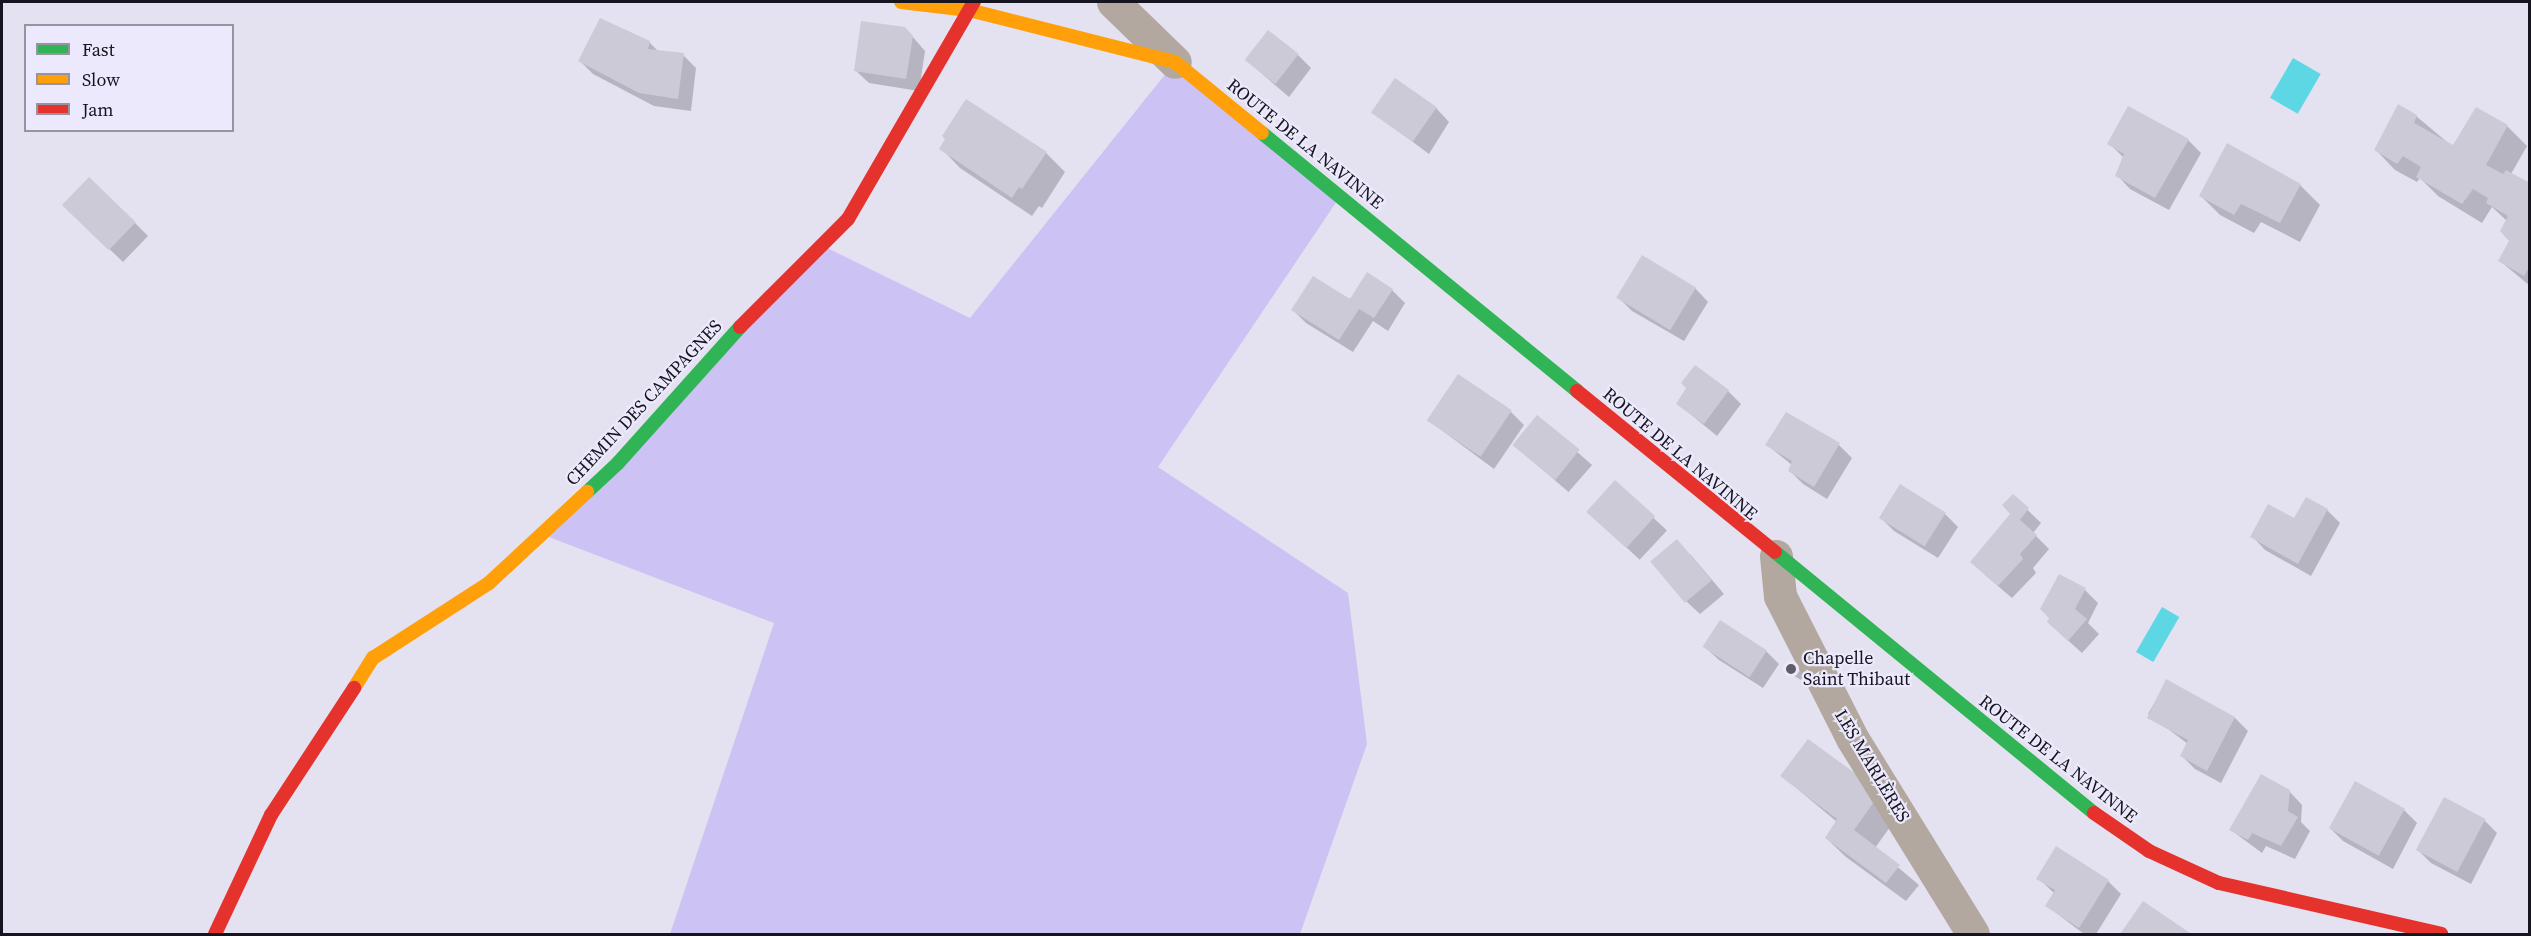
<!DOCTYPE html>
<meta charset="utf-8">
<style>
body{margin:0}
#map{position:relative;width:2531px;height:936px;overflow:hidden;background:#e4e1f1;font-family:"Source Serif 4",serif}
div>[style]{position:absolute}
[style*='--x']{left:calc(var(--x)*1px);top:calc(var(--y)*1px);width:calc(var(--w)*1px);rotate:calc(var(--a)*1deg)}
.green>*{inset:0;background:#cdc2f4}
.water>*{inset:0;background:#5ed7e4;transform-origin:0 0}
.shadow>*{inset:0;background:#0003;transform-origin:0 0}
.building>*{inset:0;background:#cccad7;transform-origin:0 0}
.street>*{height:33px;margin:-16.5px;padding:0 16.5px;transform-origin:16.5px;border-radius:16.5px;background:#b3a89f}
.fast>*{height:14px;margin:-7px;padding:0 7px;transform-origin:7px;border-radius:7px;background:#30b455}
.slow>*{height:14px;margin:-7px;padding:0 7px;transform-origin:7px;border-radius:7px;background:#ff9f0a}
.jam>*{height:14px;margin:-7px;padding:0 7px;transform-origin:7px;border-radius:7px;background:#e5322d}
.dots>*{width:16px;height:16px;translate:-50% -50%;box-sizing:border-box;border:3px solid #ece9fc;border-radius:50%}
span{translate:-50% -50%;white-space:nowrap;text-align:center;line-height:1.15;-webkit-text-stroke:4.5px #ece9fc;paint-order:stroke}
.street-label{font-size:18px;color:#16141e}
.poi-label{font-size:18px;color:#16141e}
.left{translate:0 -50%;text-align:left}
.frame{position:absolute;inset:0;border:3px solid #16141e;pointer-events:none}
.legend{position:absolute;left:24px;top:24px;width:210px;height:108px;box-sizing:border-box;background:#ece9fc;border:2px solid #9694a3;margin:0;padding:8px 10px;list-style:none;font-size:18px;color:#16141e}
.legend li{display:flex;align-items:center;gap:12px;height:30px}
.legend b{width:30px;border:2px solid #9694a3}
</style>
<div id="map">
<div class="green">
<i style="clip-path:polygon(1175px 62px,1341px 195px,1158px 467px,1348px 593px,1367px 744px,1300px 934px,670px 934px,774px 623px,541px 534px,821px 245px,970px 318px)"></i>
</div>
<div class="water">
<i style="left:2293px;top:58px;width:32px;height:46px;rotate:30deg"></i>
<i style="left:2162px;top:607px;width:20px;height:52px;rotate:30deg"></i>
</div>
<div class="shadow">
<i style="clip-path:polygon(905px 28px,925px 51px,919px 91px,869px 83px,855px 70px)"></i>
<i style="clip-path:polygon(649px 42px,658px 51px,683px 55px,696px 68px,691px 111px,654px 106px,593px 74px,580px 61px)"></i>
<i style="clip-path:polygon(1298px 55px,1311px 68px,1289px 97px,1246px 60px)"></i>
<i style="clip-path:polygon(1436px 108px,1449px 122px,1429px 154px,1374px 113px)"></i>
<i style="clip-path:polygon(2416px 116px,2453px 147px,2507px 126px,2527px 146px,2511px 174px,2530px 185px,2530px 286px,2500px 261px,2511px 240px,2507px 221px,2492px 207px,2482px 223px,2438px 196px,2420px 178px,2417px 182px,2395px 170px,2376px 150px)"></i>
<i style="clip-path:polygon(2188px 140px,2201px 153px,2169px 210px,2130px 189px,2117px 175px,2124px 158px,2109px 143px)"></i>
<i style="clip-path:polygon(941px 148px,1046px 153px,1065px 172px,1042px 208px,1039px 206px,1032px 216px,960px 168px)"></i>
<i style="clip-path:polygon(2300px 185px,2320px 205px,2300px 242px,2261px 222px,2254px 233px,2220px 215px,2201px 196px)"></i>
<i style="clip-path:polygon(77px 218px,135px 223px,148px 236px,123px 262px)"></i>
<i style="clip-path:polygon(1695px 288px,1708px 302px,1684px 341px,1632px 311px,1619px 298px)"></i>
<i style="clip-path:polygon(1392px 290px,1405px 303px,1388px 331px,1373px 321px,1353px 352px,1306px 323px,1293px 310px)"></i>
<i style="clip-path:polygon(1728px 391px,1741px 404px,1717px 436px,1678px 404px)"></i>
<i style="clip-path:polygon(1511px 412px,1524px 425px,1494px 469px,1428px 420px)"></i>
<i style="clip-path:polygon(1787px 414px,1839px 445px,1852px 458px,1827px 499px,1803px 484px,1789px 470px,1792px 465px,1767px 445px)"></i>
<i style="left:1537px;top:417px;width:73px;height:36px;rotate:41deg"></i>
<i style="left:1615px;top:482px;width:71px;height:40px;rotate:43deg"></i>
<i style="clip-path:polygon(2013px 496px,2041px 523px,2033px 533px,2049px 549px,2033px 568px,2036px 573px,2012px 598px,1985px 575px,2012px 514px)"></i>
<i style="clip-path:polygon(2327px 510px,2340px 523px,2311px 576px,2265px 550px,2252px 536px)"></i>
<i style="clip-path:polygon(1945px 514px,1958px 527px,1938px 558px,1894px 531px,1881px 518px)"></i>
<i style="clip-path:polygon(1690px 554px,1724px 594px,1700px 614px,1686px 601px)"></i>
<i style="clip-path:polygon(2060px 576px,2085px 590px,2098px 603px,2088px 623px,2099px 634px,2082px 653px,2062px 635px)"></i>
<i style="clip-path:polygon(1705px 647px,1766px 651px,1779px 664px,1763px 688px,1719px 660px)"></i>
<i style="clip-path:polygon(1788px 664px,1804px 674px,1801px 680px,1786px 671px)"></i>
<i style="clip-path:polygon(2167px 681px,2235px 718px,2248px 731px,2221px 783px,2195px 769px,2182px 756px,2188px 744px,2148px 714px)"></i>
<i style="clip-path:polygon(1809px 741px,1900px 813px,1875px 848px,1919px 885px,1906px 901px,1846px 857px,1826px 838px,1837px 822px,1782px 776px)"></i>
<i style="clip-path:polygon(2289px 791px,2302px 805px,2301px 822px,2310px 831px,2295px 859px,2266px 846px,2262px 853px,2231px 830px)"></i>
<i style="clip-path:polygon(2404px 810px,2417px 823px,2393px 869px,2343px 841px,2330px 828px)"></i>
<i style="clip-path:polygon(2484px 820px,2497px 833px,2471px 884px,2431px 863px,2418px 850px)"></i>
<i style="clip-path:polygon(2038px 878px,2108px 881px,2121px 894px,2096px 934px,2084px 934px,2047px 906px,2055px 894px)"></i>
<i style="clip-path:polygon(2143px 903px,2190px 934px,2122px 934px)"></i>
</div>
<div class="building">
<i style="clip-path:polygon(600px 18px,650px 41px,648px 49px,684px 53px,678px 99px,639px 93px,578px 61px)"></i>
<i style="clip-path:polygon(861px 21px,905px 27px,913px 36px,906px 79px,854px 71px)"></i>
<i style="left:1268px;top:30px;width:39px;height:38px;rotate:38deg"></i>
<i style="left:1395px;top:78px;width:51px;height:42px;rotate:35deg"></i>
<i style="clip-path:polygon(966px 99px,1047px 152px,1022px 189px,1019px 187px,1012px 198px,939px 149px,945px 139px,942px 136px)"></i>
<i style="clip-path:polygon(2398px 104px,2417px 115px,2414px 123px,2453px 145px,2476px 107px,2508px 125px,2486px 165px,2503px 174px,2506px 170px,2530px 183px,2530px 266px,2524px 276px,2498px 261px,2509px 241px,2500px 231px,2508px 216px,2486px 203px,2488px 198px,2473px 189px,2462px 204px,2416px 177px,2421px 167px,2403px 156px,2397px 164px,2374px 150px)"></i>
<i style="clip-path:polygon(2128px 106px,2189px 139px,2155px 198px,2115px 176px,2124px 154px,2107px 144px)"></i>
<i style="clip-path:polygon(2227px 143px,2301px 184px,2280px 223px,2241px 204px,2234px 215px,2199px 196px)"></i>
<i style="left:89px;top:177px;width:65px;height:39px;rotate:44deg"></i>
<i style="left:1642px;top:255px;width:63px;height:50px;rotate:31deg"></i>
<i style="clip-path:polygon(1367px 272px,1393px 289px,1374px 318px,1359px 309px,1339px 340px,1291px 310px,1313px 276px,1350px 299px)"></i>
<i style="clip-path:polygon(1695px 365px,1729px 390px,1704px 424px,1676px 404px,1686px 388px,1681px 383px)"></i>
<i style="left:1458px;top:374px;width:65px;height:56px;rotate:34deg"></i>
<i style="clip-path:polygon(1786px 412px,1840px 443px,1814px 487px,1788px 471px,1792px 461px,1765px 445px)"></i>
<i style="left:1537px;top:415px;width:55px;height:39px;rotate:39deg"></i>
<i style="left:1615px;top:480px;width:54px;height:43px;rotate:42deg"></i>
<i style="left:1900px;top:484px;width:54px;height:40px;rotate:32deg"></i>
<i style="clip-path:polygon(2013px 494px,2029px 508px,2020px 520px,2037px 535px,2020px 554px,2023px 559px,1998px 586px,1970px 562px,2010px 514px,2002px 505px)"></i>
<i style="clip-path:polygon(2306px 497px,2328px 509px,2298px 564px,2250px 537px,2268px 504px,2294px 518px)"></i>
<i style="left:1677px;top:539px;width:54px;height:35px;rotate:50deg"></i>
<i style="clip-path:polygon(2059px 574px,2086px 588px,2075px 609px,2087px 619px,2068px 641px,2047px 622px,2049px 618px,2040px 609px)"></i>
<i style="left:1720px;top:620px;width:56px;height:32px;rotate:33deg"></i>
<i style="left:1787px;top:662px;width:12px;height:9px;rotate:20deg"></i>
<i style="clip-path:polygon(2166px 679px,2235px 717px,2207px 771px,2180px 756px,2188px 740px,2147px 718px)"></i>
<i style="clip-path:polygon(1808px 739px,1881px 792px,1854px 830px,1900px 865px,1886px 883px,1825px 838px,1837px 819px,1780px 776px)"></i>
<i style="clip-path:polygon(2261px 774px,2290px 790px,2288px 811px,2298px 817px,2281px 846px,2252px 833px,2248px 840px,2229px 830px)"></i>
<i style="left:2355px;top:781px;width:57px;height:54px;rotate:29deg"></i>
<i style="left:2444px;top:797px;width:47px;height:60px;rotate:28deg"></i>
<i style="clip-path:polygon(2056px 846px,2109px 880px,2079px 928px,2045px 906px,2055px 890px,2036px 879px)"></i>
<i style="clip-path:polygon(2143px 901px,2190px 933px,2189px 934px,2120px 934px)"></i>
</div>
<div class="street">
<i style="--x:1113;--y:2;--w:86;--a:44.1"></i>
<i style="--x:1776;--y:556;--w:40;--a:84.3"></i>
<i style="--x:1780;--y:596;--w:159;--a:63.1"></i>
<i style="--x:1852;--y:738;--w:230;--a:58.3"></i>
</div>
<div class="fast">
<i style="--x:1262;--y:133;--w:407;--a:39.3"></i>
<i style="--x:587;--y:492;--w:42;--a:-43.1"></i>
<i style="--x:618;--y:463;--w:183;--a:-48.1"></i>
<i style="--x:1775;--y:552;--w:412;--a:39.3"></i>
</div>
<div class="slow">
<i style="--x:901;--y:2;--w:68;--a:6.7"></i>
<i style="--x:969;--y:10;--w:212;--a:14.2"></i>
<i style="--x:1175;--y:62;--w:112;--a:39.2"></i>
<i style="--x:354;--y:688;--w:36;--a:-58"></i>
<i style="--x:373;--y:658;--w:138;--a:-32.9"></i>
<i style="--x:489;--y:583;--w:134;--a:-42.9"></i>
</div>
<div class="jam">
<i style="--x:740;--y:327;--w:153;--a:-45"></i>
<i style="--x:848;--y:219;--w:251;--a:-59.9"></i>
<i style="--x:1577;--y:391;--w:255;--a:39.1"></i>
<i style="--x:2094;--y:813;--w:67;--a:34.6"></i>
<i style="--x:2149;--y:851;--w:77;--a:24.6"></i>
<i style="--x:2219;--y:883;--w:228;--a:12.9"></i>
<i style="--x:215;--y:934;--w:132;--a:-64.8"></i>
<i style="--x:271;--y:815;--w:152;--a:-56.8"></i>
</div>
<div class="dots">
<i style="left:1791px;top:669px;background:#5e5c68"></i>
</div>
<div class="street-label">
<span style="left:1305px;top:144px;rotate:39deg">ROUTE DE LA NAVINNE</span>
<span style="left:644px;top:403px;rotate:-47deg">CHEMIN DES CAMPAGNES</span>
<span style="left:1680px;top:454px;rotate:40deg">ROUTE DE LA NAVINNE</span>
<span style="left:2058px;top:759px;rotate:38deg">ROUTE DE LA NAVINNE</span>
<span style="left:1872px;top:766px;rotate:59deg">LES MARLÈRES</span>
</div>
<div class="poi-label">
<span class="left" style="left:1803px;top:669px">Chapelle<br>Saint Thibaut</span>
</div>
<div class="frame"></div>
<ul class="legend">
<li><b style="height:8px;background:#30b455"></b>Fast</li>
<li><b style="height:8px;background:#ff9f0a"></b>Slow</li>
<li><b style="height:8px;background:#e5322d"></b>Jam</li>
</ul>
</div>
